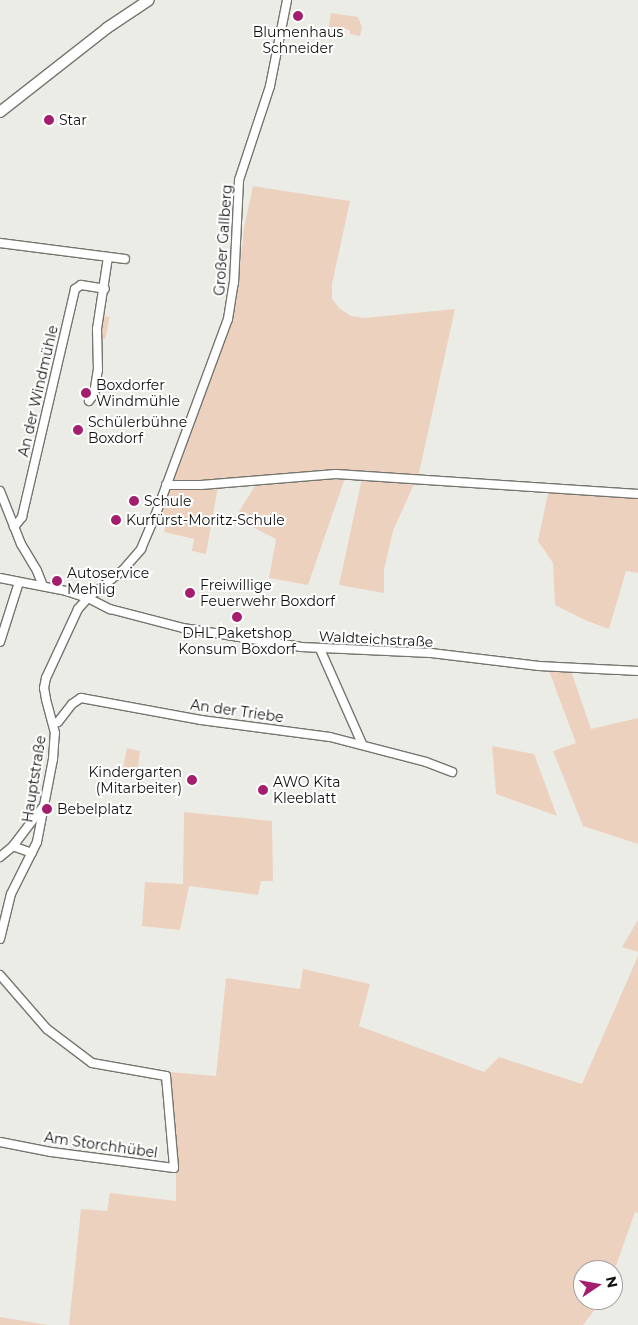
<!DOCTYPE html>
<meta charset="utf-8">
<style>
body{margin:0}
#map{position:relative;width:638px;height:1325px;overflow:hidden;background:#ecece7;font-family:Montserrat,sans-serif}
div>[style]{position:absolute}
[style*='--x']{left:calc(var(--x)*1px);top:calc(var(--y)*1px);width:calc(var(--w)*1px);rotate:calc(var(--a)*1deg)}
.green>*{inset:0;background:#ecd2be;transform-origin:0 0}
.roads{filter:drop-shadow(1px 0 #757570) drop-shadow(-1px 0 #757570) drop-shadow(0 1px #757570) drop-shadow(0 -1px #757570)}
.minor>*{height:8px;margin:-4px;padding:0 4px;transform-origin:4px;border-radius:4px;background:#fff}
.major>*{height:10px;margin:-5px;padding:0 5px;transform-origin:5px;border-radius:5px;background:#fff}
.dots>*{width:14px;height:14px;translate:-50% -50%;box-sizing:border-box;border:2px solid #fff;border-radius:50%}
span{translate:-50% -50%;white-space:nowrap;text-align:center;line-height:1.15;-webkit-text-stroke:4px #fff;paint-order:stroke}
.poi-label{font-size:14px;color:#121210}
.left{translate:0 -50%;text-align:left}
.right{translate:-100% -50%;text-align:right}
.street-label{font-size:14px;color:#121210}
.north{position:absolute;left:573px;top:1260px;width:50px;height:50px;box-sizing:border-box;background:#fff;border:1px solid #a0a09f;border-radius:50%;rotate:78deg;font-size:14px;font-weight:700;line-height:20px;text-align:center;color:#121210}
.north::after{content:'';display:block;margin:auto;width:18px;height:22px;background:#a31f6d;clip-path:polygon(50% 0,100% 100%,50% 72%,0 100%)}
</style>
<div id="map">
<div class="green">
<i style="clip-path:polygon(331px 13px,358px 17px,362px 28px,360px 36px,350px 34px,350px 30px,333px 27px,332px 31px,328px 30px)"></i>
<i style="clip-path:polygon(253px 186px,350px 201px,332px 284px,332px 299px,340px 309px,351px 316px,364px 318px,455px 309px,419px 473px,393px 531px,384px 570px,384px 593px,339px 585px,362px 478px,345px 478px,308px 585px,269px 578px,276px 539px,235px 518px,255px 486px,218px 487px,206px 554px,192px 551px,194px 539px,164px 532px,167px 517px,160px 515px,236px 303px,244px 228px)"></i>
<i style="left:95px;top:314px;width:15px;height:22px;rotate:11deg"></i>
<i style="clip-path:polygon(638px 492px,638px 573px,626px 571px,609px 629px,585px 620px,555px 605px,553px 563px,538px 541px,548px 493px)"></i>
<i style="clip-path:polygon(549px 671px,571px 671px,591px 729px,638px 718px,638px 844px,583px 826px,553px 751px,576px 743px)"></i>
<i style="clip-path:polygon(492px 746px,534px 754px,557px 816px,496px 794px)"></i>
<i style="clip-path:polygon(127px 748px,140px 751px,137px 774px,122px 773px)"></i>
<i style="clip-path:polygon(184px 812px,272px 821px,273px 881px,261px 881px,258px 895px,189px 886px,180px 930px,142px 926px,145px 882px,183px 884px)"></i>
<i style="clip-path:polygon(638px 920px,638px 952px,622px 947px)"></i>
<i style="clip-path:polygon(638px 956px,638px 1213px,635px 1212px,613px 1274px,613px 1270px,583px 1270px,583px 1300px,602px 1300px,583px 1325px,69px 1325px,81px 1209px,107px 1211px,110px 1193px,176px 1201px,176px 1166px,169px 1072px,216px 1076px,226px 978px,300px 989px,303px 969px,370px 984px,359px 1026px,484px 1072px,499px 1057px,582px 1084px)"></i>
<i style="clip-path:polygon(0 1317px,49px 1325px,0 1325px)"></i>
</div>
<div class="roads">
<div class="minor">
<i style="--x:0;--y:243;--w:126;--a:7.3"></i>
<i style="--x:89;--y:401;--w:9;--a:-54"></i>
<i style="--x:94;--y:394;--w:24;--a:-81"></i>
<i style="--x:98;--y:370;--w:41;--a:-91.4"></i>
<i style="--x:97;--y:329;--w:73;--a:-81.3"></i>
<i style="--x:166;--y:485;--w:35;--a:0"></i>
<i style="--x:201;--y:485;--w:135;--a:-4.7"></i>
<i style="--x:336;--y:474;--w:303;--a:3.8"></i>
<i style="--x:0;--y:491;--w:57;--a:68.4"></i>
<i style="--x:21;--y:544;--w:31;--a:59"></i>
<i style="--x:37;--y:571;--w:16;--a:68"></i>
<i style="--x:14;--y:527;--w:13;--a:-51"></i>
<i style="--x:22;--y:517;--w:234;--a:-76.9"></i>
<i style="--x:75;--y:289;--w:7;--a:-34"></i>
<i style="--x:81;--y:285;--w:24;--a:9"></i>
<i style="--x:0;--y:578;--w:67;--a:11.1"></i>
<i style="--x:66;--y:591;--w:23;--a:18"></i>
<i style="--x:88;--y:598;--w:25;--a:27"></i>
<i style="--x:110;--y:609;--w:75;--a:14.6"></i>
<i style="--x:183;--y:628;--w:120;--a:9.1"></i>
<i style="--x:301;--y:647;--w:130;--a:2.6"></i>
<i style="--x:431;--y:653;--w:109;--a:6.9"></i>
<i style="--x:539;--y:666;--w:99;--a:2.9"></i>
<i style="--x:0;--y:642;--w:63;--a:-72.4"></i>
<i style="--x:320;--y:649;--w:104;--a:66.1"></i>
<i style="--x:53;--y:724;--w:5;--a:-22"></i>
<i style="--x:58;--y:722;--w:23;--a:-52"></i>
<i style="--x:72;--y:704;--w:11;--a:-34"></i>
<i style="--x:81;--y:698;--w:122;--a:10.4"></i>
<i style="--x:201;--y:720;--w:130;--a:7.5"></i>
<i style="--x:330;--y:737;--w:99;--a:14.6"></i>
<i style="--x:426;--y:762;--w:28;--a:21"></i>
<i style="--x:32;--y:853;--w:20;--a:-160"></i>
<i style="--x:13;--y:846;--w:48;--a:-52.7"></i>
<i style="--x:0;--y:857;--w:17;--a:-40"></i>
<i style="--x:0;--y:939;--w:46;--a:-76.3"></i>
<i style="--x:11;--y:894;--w:58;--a:-63.4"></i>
<i style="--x:37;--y:842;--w:85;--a:-79.1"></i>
<i style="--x:53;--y:759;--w:26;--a:-86"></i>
<i style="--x:55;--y:733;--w:35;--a:-105"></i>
<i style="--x:46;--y:699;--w:11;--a:-100"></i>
<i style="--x:44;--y:688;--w:10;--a:-79"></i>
<i style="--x:46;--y:678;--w:76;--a:-65.1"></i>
<i style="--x:78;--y:609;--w:15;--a:-48"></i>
<i style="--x:88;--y:598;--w:45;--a:-38.7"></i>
<i style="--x:123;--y:570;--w:28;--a:-49"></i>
<i style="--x:141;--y:549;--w:33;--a:-67"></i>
<i style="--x:154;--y:519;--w:213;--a:-69.7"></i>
<i style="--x:228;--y:319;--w:36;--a:-81"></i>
<i style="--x:234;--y:283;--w:103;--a:-87.2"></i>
<i style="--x:239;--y:180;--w:99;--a:-71.7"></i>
<i style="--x:270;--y:86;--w:88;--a:-78.8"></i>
<i style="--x:0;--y:975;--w:72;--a:49"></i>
<i style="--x:47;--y:1029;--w:56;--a:37.1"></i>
<i style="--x:92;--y:1063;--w:75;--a:10"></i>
<i style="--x:166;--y:1076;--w:92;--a:85"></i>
<i style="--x:174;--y:1168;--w:124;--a:-172.6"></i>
<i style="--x:51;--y:1152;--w:52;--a:-168.9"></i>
</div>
<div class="major">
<i style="--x:0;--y:112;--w:136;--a:-38.1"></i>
<i style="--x:107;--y:28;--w:50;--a:-33.7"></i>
</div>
</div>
<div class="dots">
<i style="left:298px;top:16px;background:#a31f6d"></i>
<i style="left:49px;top:120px;background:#a31f6d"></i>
<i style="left:86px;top:393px;background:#a31f6d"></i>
<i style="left:78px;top:430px;background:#a31f6d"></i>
<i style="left:134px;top:501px;background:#a31f6d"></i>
<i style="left:116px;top:520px;background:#a31f6d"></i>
<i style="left:57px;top:581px;background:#a31f6d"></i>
<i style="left:190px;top:593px;background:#a31f6d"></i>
<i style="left:237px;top:617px;background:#a31f6d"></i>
<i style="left:192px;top:780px;background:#a31f6d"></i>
<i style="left:263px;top:790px;background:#a31f6d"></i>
<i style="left:47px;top:809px;background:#a31f6d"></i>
</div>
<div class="poi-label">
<span style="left:298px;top:40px">Blumenhaus<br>Schneider</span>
<span class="left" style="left:59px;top:120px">Star</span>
<span class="left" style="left:96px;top:393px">Boxdorfer<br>Windmühle</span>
<span class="left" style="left:88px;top:430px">Schülerbühne<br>Boxdorf</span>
<span class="left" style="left:144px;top:501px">Schule</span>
<span class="left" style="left:126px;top:520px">Kurfürst-Moritz-Schule</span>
<span class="left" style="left:67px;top:581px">Autoservice<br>Mehlig</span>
<span class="left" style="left:200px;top:593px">Freiwillige<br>Feuerwehr Boxdorf</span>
<span style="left:237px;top:641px">DHL Paketshop<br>Konsum Boxdorf</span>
<span class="right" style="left:182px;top:780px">Kindergarten<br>(Mitarbeiter)</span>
<span class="left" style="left:273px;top:790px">AWO Kita<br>Kleeblatt</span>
<span class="left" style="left:57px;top:809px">Bebelplatz</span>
</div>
<div class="street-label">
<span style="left:223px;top:240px;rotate:-86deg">Großer Gallberg</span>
<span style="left:38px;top:391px;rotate:-77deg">An der Windmühle</span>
<span style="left:376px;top:639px;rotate:3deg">Waldteichstraße</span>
<span style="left:237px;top:711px;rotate:8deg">An der Triebe</span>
<span style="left:34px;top:779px;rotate:-81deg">Hauptstraße</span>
<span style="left:101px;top:1145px;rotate:8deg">Am Storchhübel</span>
</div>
<div class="north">N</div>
</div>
